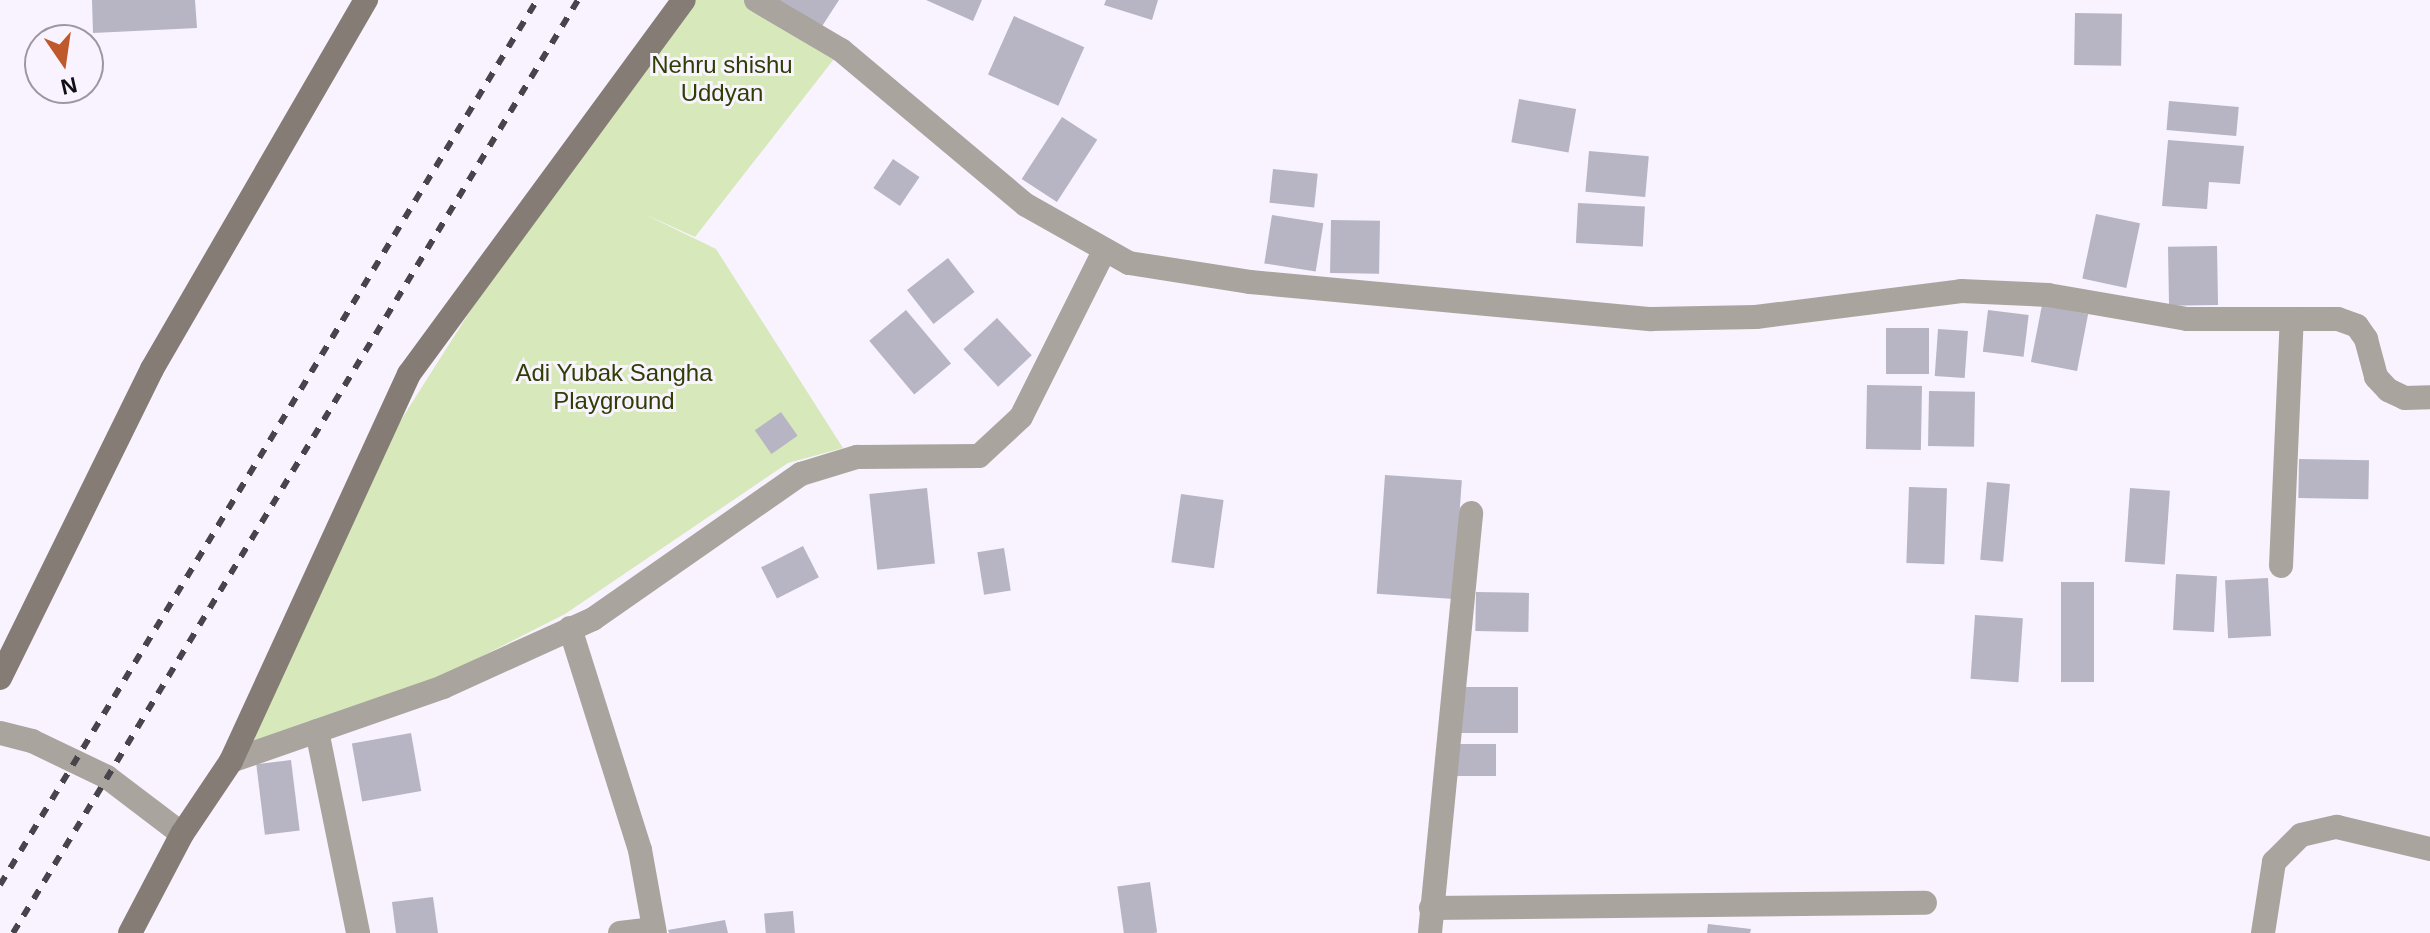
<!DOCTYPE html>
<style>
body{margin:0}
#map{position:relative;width:2430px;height:933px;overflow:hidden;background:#f8f3ff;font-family:Helvetica,sans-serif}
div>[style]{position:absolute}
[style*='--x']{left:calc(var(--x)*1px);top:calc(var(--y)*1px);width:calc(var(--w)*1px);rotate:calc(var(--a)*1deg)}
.green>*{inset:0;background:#d7e8ba}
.building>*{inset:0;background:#b7b5c4;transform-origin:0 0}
.street>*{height:24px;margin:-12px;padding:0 12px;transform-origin:12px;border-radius:12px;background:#aaa49f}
.secondary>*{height:24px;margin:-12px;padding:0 12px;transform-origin:12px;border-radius:12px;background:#857c76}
.rail>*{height:6px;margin-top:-3px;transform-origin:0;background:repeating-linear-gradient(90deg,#47444b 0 10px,transparent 0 20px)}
span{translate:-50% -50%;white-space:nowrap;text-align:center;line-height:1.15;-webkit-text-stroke:6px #f8f3ff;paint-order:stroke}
.park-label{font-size:24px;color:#2f3f04}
.north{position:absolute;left:24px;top:24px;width:80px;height:80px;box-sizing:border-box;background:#f8f3ff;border:2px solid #9c98a1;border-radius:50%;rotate:167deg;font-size:22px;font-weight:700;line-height:32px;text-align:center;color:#110f14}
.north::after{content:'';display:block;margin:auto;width:28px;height:36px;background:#bf592b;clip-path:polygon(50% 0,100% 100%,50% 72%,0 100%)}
</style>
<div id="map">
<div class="green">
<i style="clip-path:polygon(684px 0,756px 0,841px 50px,695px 237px,642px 213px,716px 249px,843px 448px,788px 463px,565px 614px,435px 680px,248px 747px,387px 442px,558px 173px)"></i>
</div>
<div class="building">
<i style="clip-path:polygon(92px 0,195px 0,197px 28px,93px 33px)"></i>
<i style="clip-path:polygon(764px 0,839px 0,817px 34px)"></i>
<i style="clip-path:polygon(926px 0,982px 0,973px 21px)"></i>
<i style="clip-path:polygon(1106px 0,1158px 0,1152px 20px,1104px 5px)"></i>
<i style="left:2075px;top:13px;width:47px;height:52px;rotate:1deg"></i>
<i style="left:1014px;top:16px;width:77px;height:64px;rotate:24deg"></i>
<i style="left:1519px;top:99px;width:58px;height:44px;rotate:10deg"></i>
<i style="left:2169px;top:101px;width:70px;height:29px;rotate:5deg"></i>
<i style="left:1062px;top:117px;width:42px;height:74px;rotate:33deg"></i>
<i style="clip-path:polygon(2168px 140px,2244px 146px,2240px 184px,2209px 182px,2207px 209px,2162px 206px)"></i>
<i style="left:1589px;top:151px;width:60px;height:41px;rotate:5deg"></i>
<i style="left:893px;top:159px;width:32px;height:35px;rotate:34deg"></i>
<i style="left:1273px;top:169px;width:45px;height:34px;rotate:6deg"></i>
<i style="left:1578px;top:203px;width:67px;height:40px;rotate:3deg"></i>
<i style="left:2096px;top:214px;width:45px;height:66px;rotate:12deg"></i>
<i style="left:1272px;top:215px;width:52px;height:49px;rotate:9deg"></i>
<i style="left:1331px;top:220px;width:49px;height:53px;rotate:1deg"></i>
<i style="left:2217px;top:246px;width:59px;height:49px;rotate:89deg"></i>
<i style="left:948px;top:258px;width:43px;height:52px;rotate:52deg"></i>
<i style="left:2042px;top:305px;width:47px;height:58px;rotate:11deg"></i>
<i style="left:906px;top:310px;width:70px;height:48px;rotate:50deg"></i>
<i style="left:1988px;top:310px;width:41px;height:42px;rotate:7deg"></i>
<i style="left:997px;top:318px;width:51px;height:46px;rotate:47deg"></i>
<i style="left:1886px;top:328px;width:43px;height:46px"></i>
<i style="left:1938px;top:329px;width:30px;height:47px;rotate:4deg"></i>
<i style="left:1867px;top:385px;width:55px;height:64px;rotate:1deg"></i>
<i style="left:1929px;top:391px;width:46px;height:55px;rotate:1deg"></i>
<i style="left:781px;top:412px;width:29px;height:32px;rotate:55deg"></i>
<i style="left:2299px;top:459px;width:70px;height:39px;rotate:1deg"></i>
<i style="left:1385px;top:475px;width:77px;height:119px;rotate:4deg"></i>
<i style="left:1987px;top:482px;width:23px;height:78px;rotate:5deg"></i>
<i style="left:1909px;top:487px;width:38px;height:76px;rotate:2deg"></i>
<i style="left:927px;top:488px;width:76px;height:58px;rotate:84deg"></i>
<i style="left:2130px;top:488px;width:40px;height:74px;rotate:4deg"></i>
<i style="left:1181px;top:494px;width:43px;height:69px;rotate:8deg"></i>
<i style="left:803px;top:546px;width:35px;height:47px;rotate:63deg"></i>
<i style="left:1004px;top:548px;width:43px;height:27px;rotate:81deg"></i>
<i style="left:2176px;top:574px;width:41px;height:56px;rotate:3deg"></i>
<i style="left:2268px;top:578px;width:58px;height:43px;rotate:87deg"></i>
<i style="left:2061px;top:582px;width:33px;height:100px"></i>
<i style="left:1476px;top:592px;width:53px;height:39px;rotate:1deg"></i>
<i style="left:1975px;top:615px;width:48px;height:64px;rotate:4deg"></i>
<i style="left:1518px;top:687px;width:46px;height:61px;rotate:90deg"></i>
<i style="left:411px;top:733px;width:59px;height:60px;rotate:80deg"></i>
<i style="left:1457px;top:744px;width:39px;height:32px"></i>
<i style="left:291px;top:760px;width:71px;height:35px;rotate:83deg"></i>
<i style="left:1150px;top:882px;width:51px;height:33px;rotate:82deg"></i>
<i style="clip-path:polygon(433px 897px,438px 933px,396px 933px,392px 902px)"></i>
<i style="left:793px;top:911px;width:22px;height:29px;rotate:85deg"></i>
<i style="clip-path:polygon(725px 920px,728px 933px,669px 933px,668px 930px)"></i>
<i style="clip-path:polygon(1708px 924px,1751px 929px,1750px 933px,1707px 933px)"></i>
</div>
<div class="street">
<i style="--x:756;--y:0;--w:99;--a:30.5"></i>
<i style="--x:841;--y:50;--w:241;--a:40"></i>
<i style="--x:1026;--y:205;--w:118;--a:29.4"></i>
<i style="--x:1129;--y:263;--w:122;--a:8.9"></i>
<i style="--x:1250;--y:282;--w:403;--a:5.3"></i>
<i style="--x:1651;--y:319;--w:105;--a:-1.1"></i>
<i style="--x:1756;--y:317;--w:207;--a:-7.2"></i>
<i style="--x:1961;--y:291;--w:87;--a:2.6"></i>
<i style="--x:2048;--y:295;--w:141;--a:9.8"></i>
<i style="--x:2187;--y:319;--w:151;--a:0"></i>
<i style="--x:2338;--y:319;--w:20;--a:20"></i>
<i style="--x:2357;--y:326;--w:16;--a:55"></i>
<i style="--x:2366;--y:339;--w:39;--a:75"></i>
<i style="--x:2376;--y:377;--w:18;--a:47"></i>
<i style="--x:2388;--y:390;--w:19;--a:25"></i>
<i style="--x:2405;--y:398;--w:25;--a:-2"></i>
<i style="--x:2281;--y:566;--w:247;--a:-87.5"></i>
<i style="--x:570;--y:628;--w:233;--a:72.5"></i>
<i style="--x:640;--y:850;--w:84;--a:79.8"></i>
<i style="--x:317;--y:731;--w:206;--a:78.5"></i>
<i style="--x:0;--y:733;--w:33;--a:14"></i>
<i style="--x:32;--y:741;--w:83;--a:25.6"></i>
<i style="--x:107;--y:777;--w:94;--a:37.2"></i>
<i style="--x:231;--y:761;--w:225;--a:-19.2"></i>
<i style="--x:443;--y:687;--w:165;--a:-24.4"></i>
<i style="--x:593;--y:619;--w:254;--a:-34.9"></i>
<i style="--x:801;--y:474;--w:59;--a:-16.9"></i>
<i style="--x:857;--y:457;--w:122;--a:-0.5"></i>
<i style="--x:979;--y:456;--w:57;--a:-42.9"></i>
<i style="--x:1021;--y:417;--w:186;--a:-63.4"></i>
<i style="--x:1431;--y:908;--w:494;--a:-0.6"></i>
<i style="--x:620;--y:933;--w:34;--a:-7"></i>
<i style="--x:1430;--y:933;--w:422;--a:-84.4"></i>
<i style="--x:2263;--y:933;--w:72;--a:-81.2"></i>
<i style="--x:2274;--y:862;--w:38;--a:-45"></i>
<i style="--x:2301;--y:835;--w:37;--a:-13"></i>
<i style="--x:2337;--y:827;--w:96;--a:13.3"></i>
</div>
<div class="secondary">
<i style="--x:0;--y:678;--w:344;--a:-63.8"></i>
<i style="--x:152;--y:369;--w:427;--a:-59.9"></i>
<i style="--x:130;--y:933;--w:112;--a:-62.3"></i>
<i style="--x:182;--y:834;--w:88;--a:-56.1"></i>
<i style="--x:231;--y:761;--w:426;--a:-65.3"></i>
<i style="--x:409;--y:374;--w:464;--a:-53.7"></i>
</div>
<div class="rail">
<i style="--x:0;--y:885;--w:1035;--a:-58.75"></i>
<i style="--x:13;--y:933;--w:1091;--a:-58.8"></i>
</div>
<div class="park-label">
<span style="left:722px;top:79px">Nehru shishu<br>Uddyan</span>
<span style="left:614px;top:387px">Adi Yubak Sangha<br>Playground</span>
</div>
<div class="north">N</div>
</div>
